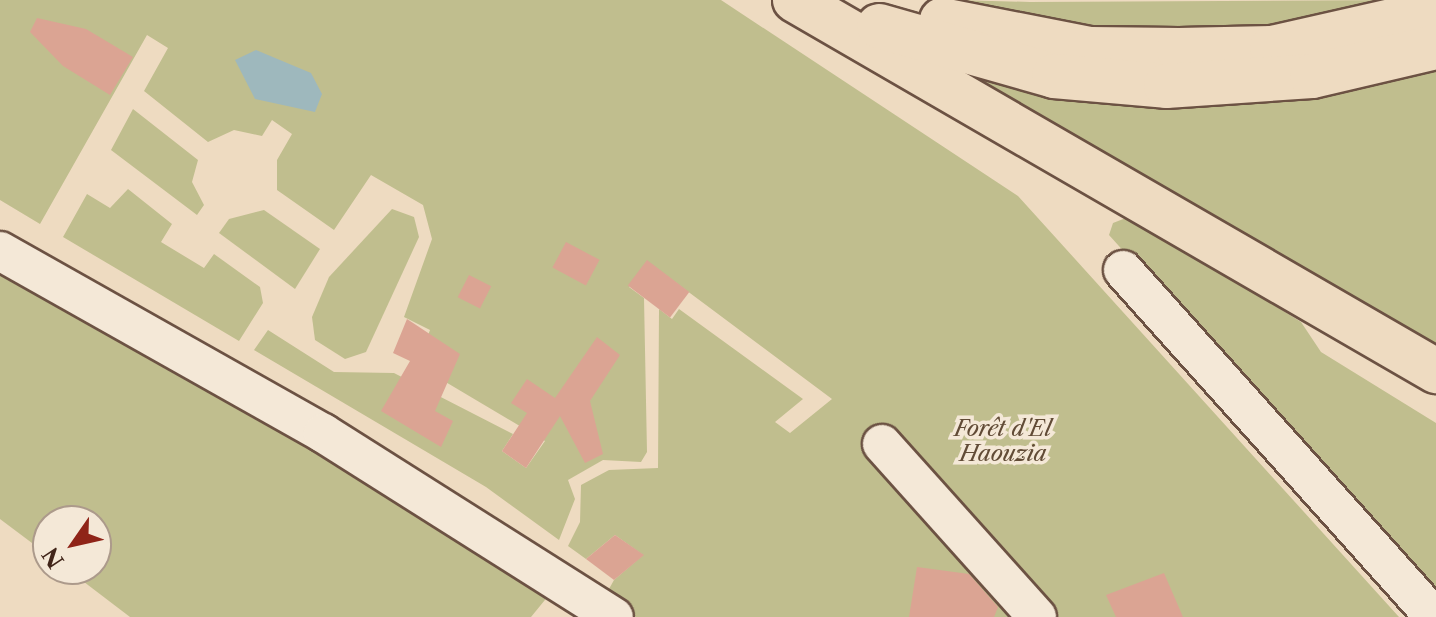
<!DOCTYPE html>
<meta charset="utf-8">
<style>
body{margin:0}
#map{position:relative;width:1436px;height:617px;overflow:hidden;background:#eedbc1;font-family:"Libre Caslon Text",serif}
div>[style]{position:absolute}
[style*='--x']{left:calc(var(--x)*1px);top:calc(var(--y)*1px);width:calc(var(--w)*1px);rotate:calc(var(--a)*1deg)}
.green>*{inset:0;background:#c0be8e}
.water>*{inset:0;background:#9eb8bd}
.building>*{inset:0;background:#dba493;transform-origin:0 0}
.roads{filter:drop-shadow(2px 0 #6c5243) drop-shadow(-2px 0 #6c5243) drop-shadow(0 2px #6c5243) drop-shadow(0 -2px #6c5243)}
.minor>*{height:38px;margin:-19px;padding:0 19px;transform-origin:19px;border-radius:19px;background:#f4e8d7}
.highway>*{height:44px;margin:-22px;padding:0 22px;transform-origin:22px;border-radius:22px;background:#eedbc1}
span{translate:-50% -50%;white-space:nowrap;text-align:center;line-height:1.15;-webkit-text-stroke:7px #f4e8d7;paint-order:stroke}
.park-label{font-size:22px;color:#614b36;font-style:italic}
.north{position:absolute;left:32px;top:505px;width:80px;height:80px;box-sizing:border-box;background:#f4e8d7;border:2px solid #ac9a8b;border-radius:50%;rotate:236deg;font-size:22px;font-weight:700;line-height:32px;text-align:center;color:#412519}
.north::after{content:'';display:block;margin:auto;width:28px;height:36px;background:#8f2418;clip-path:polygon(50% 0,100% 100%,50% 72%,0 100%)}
</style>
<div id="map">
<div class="green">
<i style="clip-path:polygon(0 0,721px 0,1018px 196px,1399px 617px,614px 617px,599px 607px,614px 580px,643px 555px,615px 535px,586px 559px,568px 546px,580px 522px,581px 485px,609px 470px,658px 468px,659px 309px,672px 319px,679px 309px,803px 399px,775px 422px,790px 433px,832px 399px,647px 261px,629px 287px,644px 298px,647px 452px,641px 462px,603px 460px,568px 480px,575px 499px,559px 540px,486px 487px,254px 350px,268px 330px,334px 372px,394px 373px,513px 434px,502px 451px,526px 468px,545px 441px,417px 365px,430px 330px,404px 317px,432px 239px,423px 205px,371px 175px,334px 230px,277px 190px,277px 160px,292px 134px,272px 120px,262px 136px,234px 130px,208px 142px,144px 91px,168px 48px,147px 35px,40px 224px,0 200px)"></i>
<i style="clip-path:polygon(956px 0,1030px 2px,1408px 0,1303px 24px,1242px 29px,1080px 28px)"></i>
<i style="clip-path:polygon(1436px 59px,1436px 349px,953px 79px,953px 63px)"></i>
<i style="clip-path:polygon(133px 109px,198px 160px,192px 182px,204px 205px,197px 215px,111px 150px)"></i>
<i style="clip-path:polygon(128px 189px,172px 224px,161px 242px,204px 268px,214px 254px,260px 287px,263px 303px,239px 341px,63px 237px,87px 194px,110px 208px)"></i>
<i style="clip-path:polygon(392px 209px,414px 217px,419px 237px,366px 352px,345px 359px,315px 340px,312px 317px,329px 277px)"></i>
<i style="clip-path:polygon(264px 210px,320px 249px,295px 289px,219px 233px,229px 219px)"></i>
<i style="clip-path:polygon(1131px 216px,1301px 322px,1321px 352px,1436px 423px,1436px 598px,1109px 235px,1113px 223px)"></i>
<i style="clip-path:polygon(0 267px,348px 469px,549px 595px,531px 617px,130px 617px,67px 569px,96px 569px,96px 521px,48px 521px,48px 555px,0 519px)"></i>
</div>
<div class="water">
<i style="clip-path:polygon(256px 50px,311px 73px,322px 94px,315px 112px,255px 99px,235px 60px)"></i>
</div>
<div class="building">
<i style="clip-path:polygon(37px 18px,86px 29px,133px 57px,110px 95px,63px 66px,30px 32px)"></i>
<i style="left:566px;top:242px;width:38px;height:29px;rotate:28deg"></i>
<i style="left:647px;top:260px;width:53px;height:32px;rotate:37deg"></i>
<i style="left:469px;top:275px;width:25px;height:25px;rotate:27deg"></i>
<i style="clip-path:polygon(407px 319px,460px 354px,435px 411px,453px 421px,441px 447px,381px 411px,410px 361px,393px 353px)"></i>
<i style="clip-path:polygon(597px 337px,620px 355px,590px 401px,603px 454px,585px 463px,560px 416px,526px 468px,502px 451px,527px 413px,511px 403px,527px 379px,555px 398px)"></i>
<i style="clip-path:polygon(615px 535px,644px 555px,614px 580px,586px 559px)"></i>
<i style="clip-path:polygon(917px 567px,969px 574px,998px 607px,994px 617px,909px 617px)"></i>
<i style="clip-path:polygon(1164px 573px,1183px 617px,1116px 617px,1106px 595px)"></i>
</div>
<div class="roads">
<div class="minor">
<i style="--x:0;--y:251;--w:371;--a:29.4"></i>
<i style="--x:323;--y:433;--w:344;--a:32.3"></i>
<i style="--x:1123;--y:270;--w:466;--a:48.1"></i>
<i style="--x:882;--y:444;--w:232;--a:48.1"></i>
</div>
<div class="highway">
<i style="--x:795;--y:0;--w:741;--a:30.06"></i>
<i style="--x:942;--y:20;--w:151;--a:11.1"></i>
<i style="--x:1090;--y:49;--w:89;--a:0.6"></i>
<i style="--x:1179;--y:50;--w:93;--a:-1.2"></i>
<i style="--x:1272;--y:48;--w:168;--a:-12.7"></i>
<i style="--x:879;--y:26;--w:182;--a:15.9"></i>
<i style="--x:1054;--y:76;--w:112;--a:5.1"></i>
<i style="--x:1166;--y:86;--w:146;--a:-3.9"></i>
<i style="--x:1312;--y:76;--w:127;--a:-13.2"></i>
</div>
</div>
<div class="park-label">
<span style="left:1003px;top:441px">Forêt d'El<br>Haouzia</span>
</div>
<div class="north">N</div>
</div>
